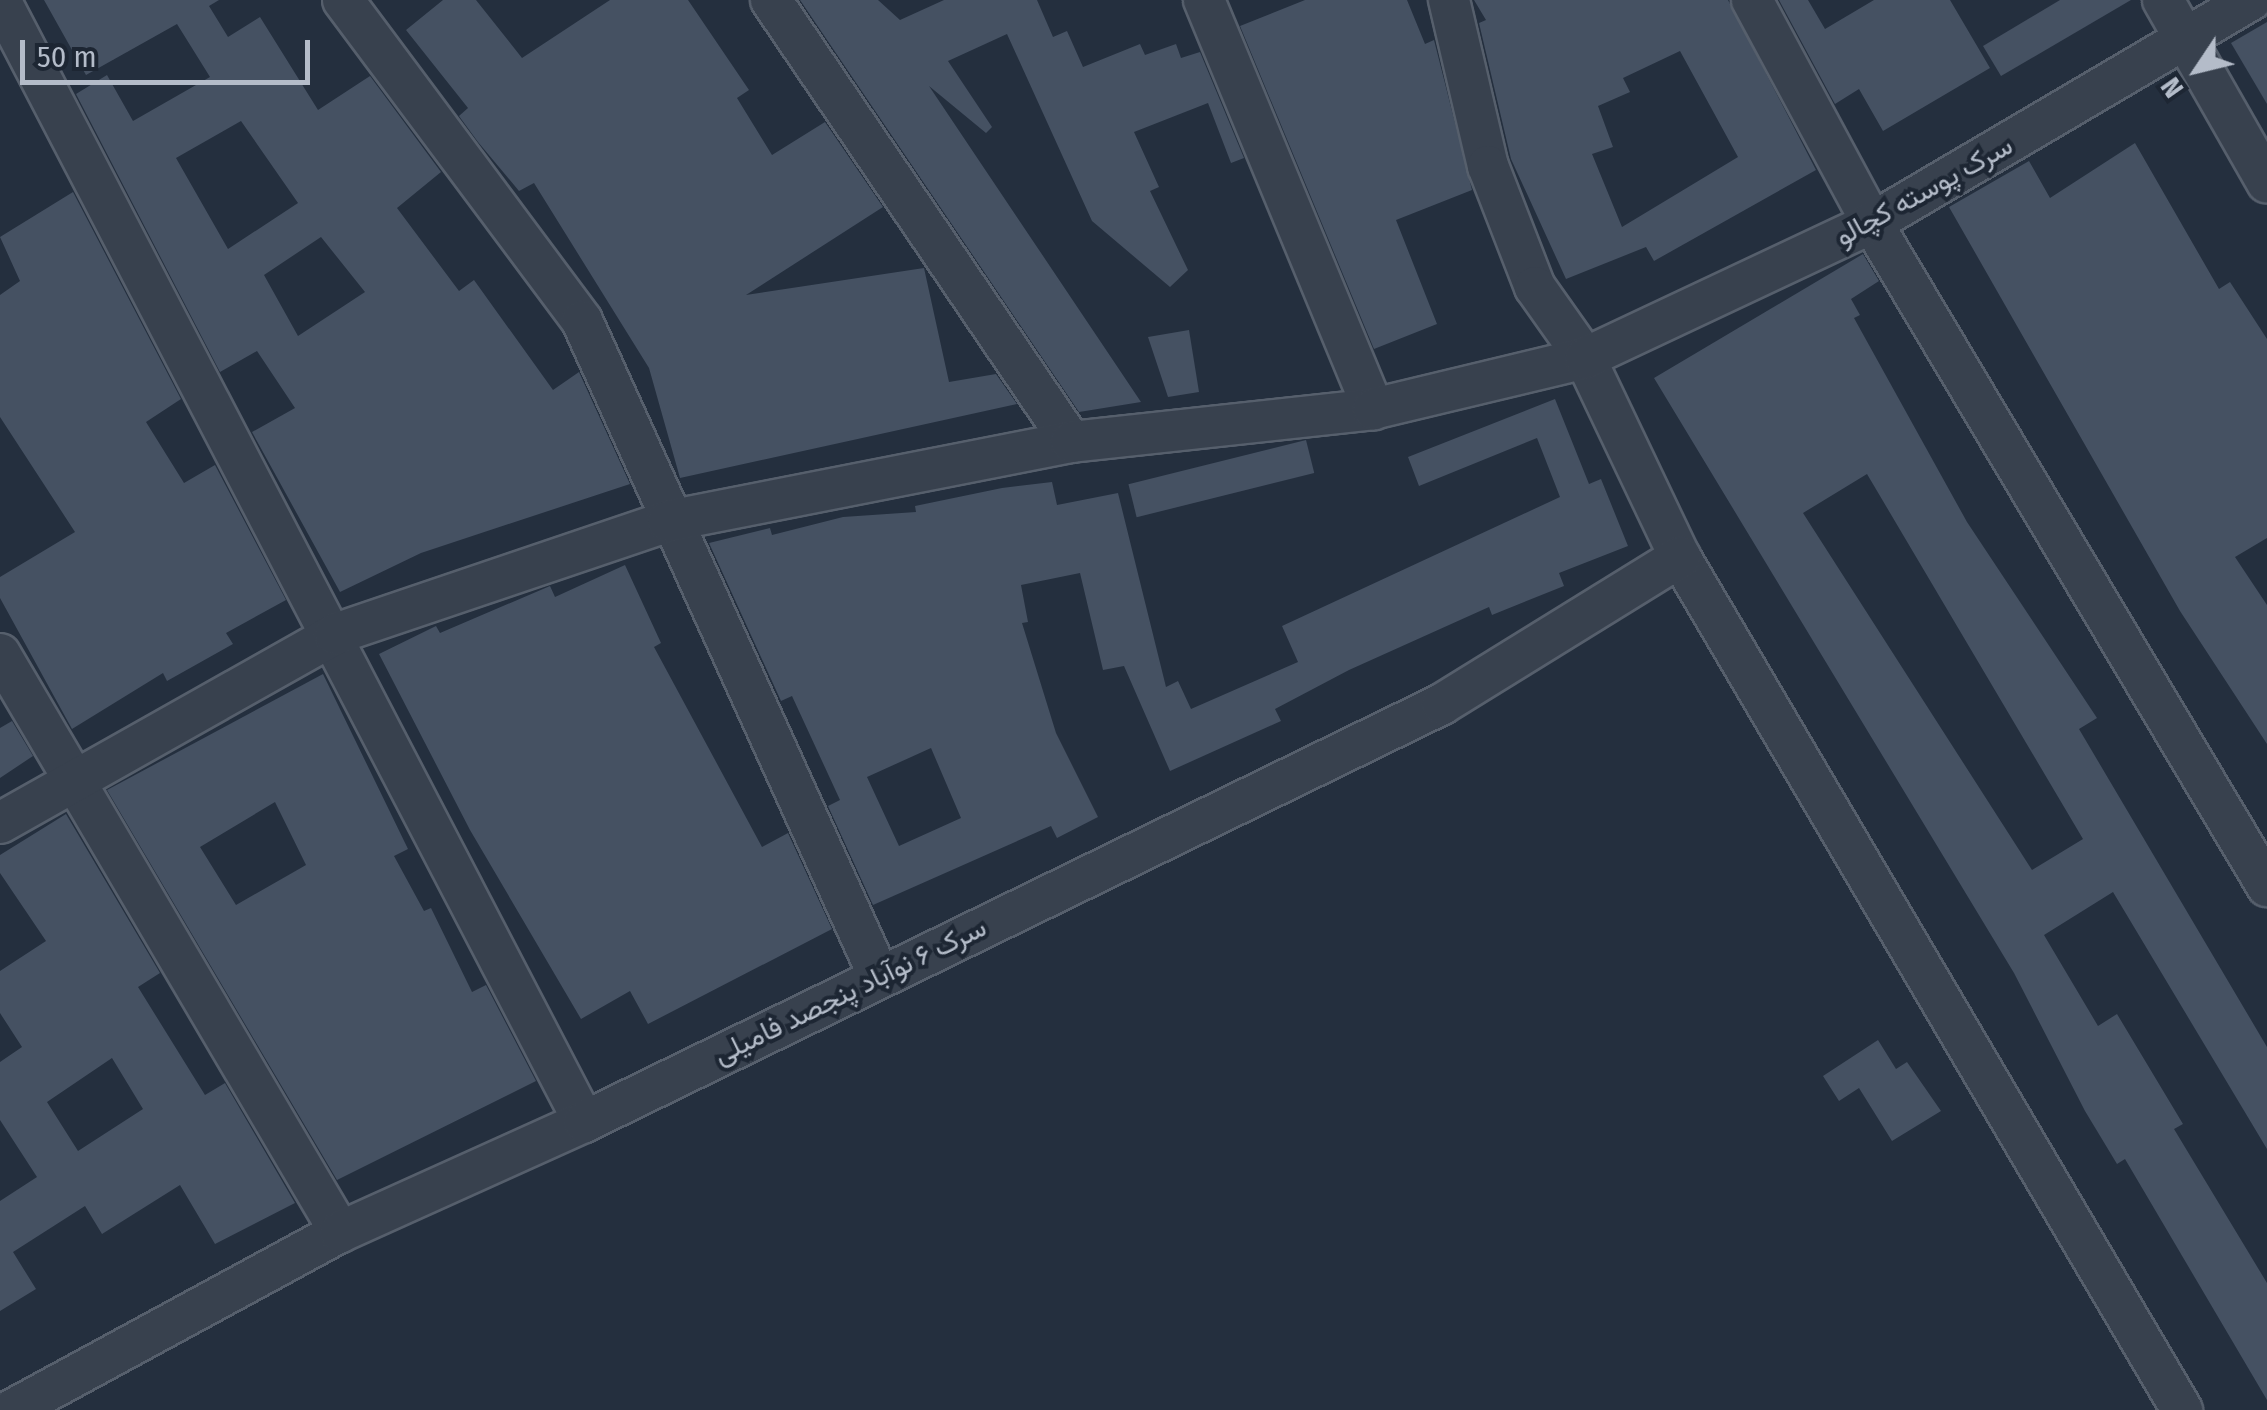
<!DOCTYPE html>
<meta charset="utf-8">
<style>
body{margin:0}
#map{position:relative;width:2267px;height:1410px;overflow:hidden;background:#242f3e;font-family:"Fira Sans Condensed",Vazirmatn,sans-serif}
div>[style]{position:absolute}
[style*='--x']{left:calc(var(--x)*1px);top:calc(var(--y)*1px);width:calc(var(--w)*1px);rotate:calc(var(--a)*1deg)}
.building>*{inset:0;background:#455162;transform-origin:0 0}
.roads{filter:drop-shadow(2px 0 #565f6c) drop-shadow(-2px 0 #565f6c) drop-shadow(0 2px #565f6c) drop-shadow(0 -2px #565f6c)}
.minor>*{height:40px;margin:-20px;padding:0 20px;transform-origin:20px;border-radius:20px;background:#38414e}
span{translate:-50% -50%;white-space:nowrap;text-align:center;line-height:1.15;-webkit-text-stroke:8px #1d2633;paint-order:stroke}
.street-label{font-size:28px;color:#b4bcc9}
.north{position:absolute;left:2147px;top:20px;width:100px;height:100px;-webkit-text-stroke:8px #1d2633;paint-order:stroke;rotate:235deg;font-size:28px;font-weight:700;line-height:40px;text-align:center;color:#b4bcc9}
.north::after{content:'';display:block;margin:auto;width:35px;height:45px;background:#b4bcc9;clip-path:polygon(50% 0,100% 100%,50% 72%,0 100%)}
.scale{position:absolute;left:20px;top:40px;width:290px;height:45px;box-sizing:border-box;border:5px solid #b4bcc9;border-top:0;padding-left:12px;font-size:30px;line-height:35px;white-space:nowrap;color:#b4bcc9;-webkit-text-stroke:8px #1d2633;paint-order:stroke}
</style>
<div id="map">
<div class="building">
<i style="clip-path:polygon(evenodd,44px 0,219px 0,209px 6px,228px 37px,260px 17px,318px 110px,370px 76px,441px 172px,397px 208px,459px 291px,474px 280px,553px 390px,579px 372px,630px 484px,421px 553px,340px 592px,252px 432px,295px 408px,257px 351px,220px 372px,76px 94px,107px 75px,133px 121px,210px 77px,177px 24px,86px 75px,44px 0,241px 121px,298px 203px,228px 249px,176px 158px,241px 121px,44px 0,321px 237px,365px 292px,298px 336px,264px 275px,321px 237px)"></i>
<i style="clip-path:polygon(443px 0,476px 0,522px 58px,610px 0,688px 0,749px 90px,737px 98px,772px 155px,825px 122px,883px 207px,746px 295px,924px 268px,949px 382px,996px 374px,1017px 404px,680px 478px,649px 368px,534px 183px,519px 191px,478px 142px,459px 116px,468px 108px,406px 30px)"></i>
<i style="clip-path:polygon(800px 0,878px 0,900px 20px,944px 0,1037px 0,1053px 37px,1067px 31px,1083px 67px,1140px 44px,1145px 55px,1176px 44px,1181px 58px,1200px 52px,1244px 158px,1231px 163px,1208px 103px,1134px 132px,1159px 187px,1150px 191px,1188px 270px,1170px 287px,1092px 221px,1007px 34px,948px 61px,992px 127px,986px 133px,929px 86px,1141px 402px,1079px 412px)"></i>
<i style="clip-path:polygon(1305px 0,1407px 0,1425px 44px,1434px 40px,1472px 190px,1396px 220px,1437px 324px,1374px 349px,1240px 26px)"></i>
<i style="clip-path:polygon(evenodd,1474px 0,1728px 0,1816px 170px,1654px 261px,1646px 247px,1566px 279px,1511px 159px,1479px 23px,1486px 20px,1474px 0,1680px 51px,1738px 157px,1622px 227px,1592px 154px,1613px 147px,1598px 106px,1630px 92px,1623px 78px,1680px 51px)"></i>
<i style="clip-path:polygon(1779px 0,1808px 0,1825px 29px,1874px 0,1950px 0,1990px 68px,1883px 131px,1859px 89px,1835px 104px)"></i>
<i style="clip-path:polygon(2060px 0,2131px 0,2001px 76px,1983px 46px)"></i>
<i style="clip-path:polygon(2267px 22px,2267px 104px,2231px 43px)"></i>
<i style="clip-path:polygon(2135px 143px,2219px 289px,2230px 282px,2267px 339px,2267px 538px,2235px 557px,2267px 605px,2267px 744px,2180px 611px,1949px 207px,2029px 161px,2050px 198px)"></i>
<i style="clip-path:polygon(73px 192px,181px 399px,146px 422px,184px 483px,215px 465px,286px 600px,226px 633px,233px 644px,167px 681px,163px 673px,72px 729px,0 598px,0 577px,75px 532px,0 417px,0 295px,20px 281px,0 237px)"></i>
<i style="clip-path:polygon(evenodd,1863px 254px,1879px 281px,1851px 299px,1860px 315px,1854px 318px,1967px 522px,2097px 718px,2079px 729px,2267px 1047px,2267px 1149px,2113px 892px,2044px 935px,2098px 1026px,2117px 1014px,2183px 1124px,2174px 1129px,2267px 1283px,2267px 1400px,2125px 1159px,2117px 1164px,2085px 1111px,2014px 973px,1654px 378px,1863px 254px,1867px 474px,2083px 839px,2032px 870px,1803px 513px,1867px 474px)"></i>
<i style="clip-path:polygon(1189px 330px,1199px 392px,1168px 397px,1148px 337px)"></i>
<i style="clip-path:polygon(evenodd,1555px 399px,1589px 484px,1601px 479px,1628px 546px,1559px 573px,1564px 586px,1492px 615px,1489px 607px,1349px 670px,1275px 709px,1281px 721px,1170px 771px,1124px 666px,1103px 670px,1080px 573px,1021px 585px,1028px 622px,1022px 623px,1056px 733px,1098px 817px,1057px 838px,1051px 826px,873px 905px,828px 806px,840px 800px,792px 696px,781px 701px,709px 543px,770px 528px,772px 535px,843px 517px,916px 512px,915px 506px,1002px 488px,1052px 482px,1057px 505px,1118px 493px,1166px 687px,1178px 681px,1191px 709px,1298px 662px,1282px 626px,1560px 497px,1537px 438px,1419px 486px,1408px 457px,1555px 399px,931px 748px,961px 818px,899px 846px,867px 777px,931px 748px)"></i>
<i style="left:1306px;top:440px;width:34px;height:183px;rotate:76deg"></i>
<i style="clip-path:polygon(625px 565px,661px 643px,654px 647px,762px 847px,788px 833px,832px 929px,648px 1024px,630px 991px,581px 1019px,470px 830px,379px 654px,436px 626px,440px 633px,550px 586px,555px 597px)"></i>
<i style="clip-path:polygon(evenodd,323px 674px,408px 849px,394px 856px,424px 911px,431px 908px,472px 992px,486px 985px,536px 1081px,337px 1180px,107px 790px,323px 674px,275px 802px,306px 865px,236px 905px,200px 847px,275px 802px)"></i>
<i style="clip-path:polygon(12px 721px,33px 756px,0 778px,0 728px)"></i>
<i style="clip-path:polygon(evenodd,66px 814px,160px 973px,138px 987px,205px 1095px,225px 1083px,295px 1203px,215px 1244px,180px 1185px,102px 1234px,85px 1206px,13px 1252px,36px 1289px,0 1311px,0 1201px,37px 1177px,0 1120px,0 1062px,22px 1047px,0 1013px,0 971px,46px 941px,0 873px,0 855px,66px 814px,112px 1058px,143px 1109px,78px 1151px,47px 1102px,112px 1058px)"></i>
<i style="clip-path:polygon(1878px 1040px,1896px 1069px,1907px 1062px,1941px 1111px,1892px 1141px,1859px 1088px,1839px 1101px,1823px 1076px)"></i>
</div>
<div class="roads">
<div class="minor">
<i style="--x:0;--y:0;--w:1265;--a:62.5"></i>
<i style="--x:343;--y:0;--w:400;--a:53.3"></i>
<i style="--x:582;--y:321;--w:719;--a:65.61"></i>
<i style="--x:771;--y:0;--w:534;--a:55.83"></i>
<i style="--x:1204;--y:0;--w:443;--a:67.5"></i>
<i style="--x:1449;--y:0;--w:171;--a:76.8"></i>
<i style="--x:1488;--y:166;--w:130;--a:68.8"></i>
<i style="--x:1535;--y:287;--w:87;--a:54.8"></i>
<i style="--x:1585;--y:358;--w:221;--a:64.5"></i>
<i style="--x:1680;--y:557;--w:990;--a:59.52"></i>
<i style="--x:1752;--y:0;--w:253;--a:61.7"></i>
<i style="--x:1872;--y:223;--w:772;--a:59.21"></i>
<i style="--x:2163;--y:0;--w:210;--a:60.3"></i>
<i style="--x:0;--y:654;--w:671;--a:59.53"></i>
<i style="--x:0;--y:823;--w:385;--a:-29.4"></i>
<i style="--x:335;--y:634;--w:352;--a:-18.7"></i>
<i style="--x:668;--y:521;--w:411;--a:-11.1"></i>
<i style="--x:1071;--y:442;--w:304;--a:-6.2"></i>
<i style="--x:1373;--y:409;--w:218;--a:-13.5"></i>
<i style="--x:1585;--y:358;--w:317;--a:-25.2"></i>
<i style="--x:1872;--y:223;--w:440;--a:-30.5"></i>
<i style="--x:12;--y:1410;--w:373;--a:-28.5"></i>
<i style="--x:340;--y:1232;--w:268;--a:-24.3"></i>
<i style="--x:584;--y:1122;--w:954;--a:-25.97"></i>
<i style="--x:1442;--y:704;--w:280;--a:-31.7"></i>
</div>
</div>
<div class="street-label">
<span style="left:1924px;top:191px;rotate:-29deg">سرک پوسته کچالو</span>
<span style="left:850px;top:991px;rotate:-26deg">سرک ۶ نوآباد پنجصد فامیلی</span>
</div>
<div class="north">N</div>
<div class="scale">50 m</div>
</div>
